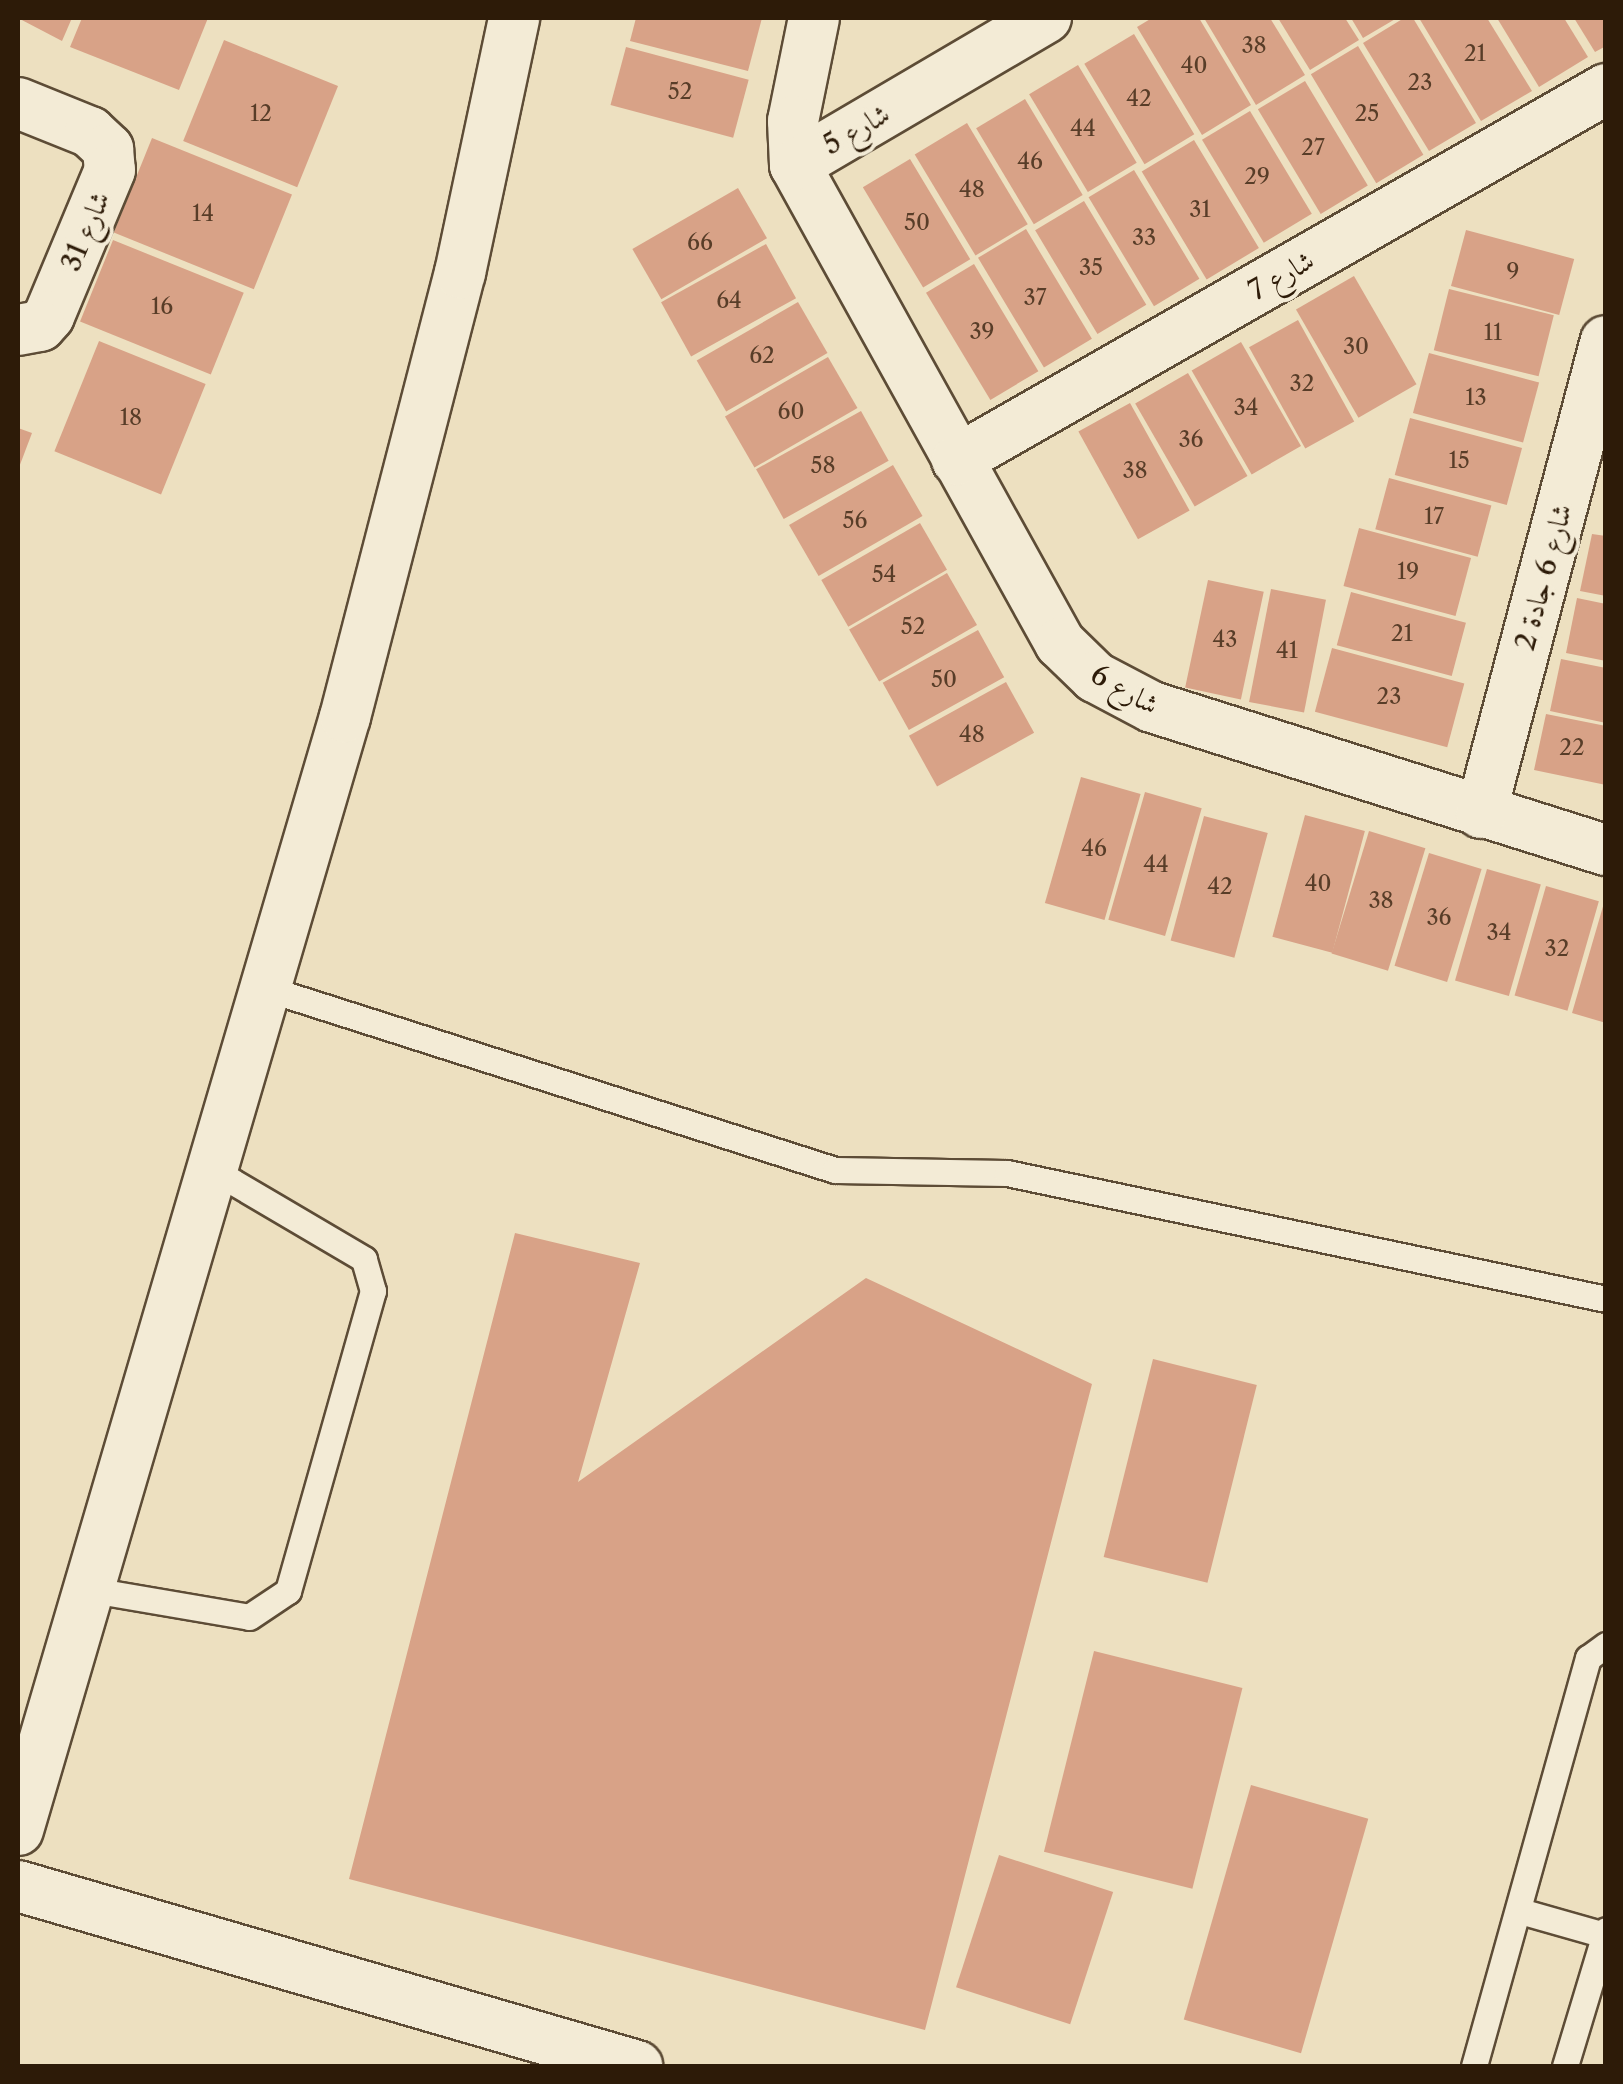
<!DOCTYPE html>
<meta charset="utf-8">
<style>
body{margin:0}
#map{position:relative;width:1623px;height:2084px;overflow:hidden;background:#ede0c0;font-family:"Libre Caslon Text",Amiri,serif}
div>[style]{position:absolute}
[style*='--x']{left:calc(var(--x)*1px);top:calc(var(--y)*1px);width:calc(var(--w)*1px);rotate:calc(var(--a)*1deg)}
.building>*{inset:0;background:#d8a287;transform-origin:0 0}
.roads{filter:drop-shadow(2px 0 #5d4c36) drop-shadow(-2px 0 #5d4c36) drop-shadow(0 2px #5d4c36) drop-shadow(0 -2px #5d4c36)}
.service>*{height:25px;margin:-12.5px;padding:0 12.5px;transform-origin:12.5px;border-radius:12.5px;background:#f3ebd6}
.minor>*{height:50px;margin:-25px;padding:0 25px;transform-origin:25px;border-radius:25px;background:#f3ebd6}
span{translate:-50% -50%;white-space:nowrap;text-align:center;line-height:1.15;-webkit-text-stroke:8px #f3ebd6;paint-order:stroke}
.number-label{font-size:22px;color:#583d28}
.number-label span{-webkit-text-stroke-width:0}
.street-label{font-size:28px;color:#2d1b08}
.frame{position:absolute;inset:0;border:20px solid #2d1b08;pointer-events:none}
</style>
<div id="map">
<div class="building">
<i style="clip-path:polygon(18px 18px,72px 18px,62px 41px)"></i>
<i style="clip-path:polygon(82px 18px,208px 18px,179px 90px,70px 47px)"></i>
<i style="clip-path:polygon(636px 18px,762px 18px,748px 71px,630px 41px)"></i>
<i style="clip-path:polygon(1152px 18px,1199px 18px,1251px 105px,1202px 135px,1137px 27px)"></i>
<i style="clip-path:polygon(1204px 18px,1270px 18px,1305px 75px,1256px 105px)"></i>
<i style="clip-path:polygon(1278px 18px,1345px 18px,1359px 40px,1310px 70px)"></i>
<i style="clip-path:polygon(1351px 18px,1397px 18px,1363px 38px)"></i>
<i style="clip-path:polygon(1404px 18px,1413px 18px,1476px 123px,1429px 151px,1363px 43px)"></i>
<i style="clip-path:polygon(1419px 18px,1487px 18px,1532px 91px,1481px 121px)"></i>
<i style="clip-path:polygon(1497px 18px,1564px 18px,1588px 57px,1539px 87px)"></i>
<i style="clip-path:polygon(1574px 18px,1606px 18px,1606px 46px,1595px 52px)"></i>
<i style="left:1134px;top:34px;width:117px;height:58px;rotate:59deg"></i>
<i style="left:224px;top:40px;width:123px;height:109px;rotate:22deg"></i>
<i style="left:1358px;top:46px;width:127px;height:55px;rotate:59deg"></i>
<i style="left:626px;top:47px;width:127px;height:60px;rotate:15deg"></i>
<i style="left:1078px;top:65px;width:114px;height:57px;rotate:59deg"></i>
<i style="left:1305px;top:81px;width:122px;height:55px;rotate:59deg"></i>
<i style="left:1025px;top:99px;width:112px;height:57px;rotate:59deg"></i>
<i style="left:1250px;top:111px;width:120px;height:56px;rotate:59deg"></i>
<i style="left:967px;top:123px;width:118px;height:61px;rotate:59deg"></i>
<i style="left:152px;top:138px;width:151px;height:102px;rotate:22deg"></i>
<i style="left:1194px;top:140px;width:126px;height:61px;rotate:59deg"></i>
<i style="left:910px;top:159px;width:117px;height:55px;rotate:59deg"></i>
<i style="left:1134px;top:170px;width:127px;height:53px;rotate:59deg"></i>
<i style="left:738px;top:188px;width:58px;height:122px;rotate:60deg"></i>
<i style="left:1084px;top:201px;width:121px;height:57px;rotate:59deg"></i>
<i style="left:1026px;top:229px;width:128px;height:56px;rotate:59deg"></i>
<i style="left:1466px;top:230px;width:112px;height:58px;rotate:15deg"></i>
<i style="left:113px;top:240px;width:141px;height:88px;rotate:22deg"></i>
<i style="left:766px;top:244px;width:62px;height:120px;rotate:61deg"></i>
<i style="left:974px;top:264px;width:125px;height:56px;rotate:59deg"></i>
<i style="left:1354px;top:276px;width:125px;height:67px;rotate:60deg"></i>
<i style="left:1449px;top:289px;width:108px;height:63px;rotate:14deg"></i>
<i style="left:798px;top:302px;width:59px;height:117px;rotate:60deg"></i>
<i style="left:1298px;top:320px;width:116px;height:56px;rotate:61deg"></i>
<i style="left:99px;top:341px;width:115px;height:119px;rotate:22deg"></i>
<i style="left:1241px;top:342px;width:120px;height:57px;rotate:60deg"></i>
<i style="left:1429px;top:353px;width:114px;height:62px;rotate:15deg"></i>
<i style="left:828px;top:357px;width:59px;height:119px;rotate:60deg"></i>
<i style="left:1188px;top:373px;width:119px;height:61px;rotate:60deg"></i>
<i style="left:1130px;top:403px;width:123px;height:59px;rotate:61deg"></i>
<i style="left:861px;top:411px;width:57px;height:120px;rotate:61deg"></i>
<i style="left:1410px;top:418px;width:116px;height:59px;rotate:15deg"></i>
<i style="clip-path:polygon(18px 428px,32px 433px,18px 470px)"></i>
<i style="left:893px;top:465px;width:59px;height:120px;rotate:60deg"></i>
<i style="left:1389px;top:478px;width:106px;height:53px;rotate:15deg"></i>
<i style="left:920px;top:523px;width:54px;height:114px;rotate:60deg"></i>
<i style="left:1359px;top:528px;width:116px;height:60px;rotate:15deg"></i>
<i style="clip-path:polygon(1592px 534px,1606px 536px,1606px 596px,1580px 591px)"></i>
<i style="left:947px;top:573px;width:60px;height:113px;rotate:60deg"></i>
<i style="left:1208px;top:580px;width:57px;height:110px;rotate:12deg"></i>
<i style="left:1271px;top:589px;width:56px;height:115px;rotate:11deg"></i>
<i style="left:1351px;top:592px;width:119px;height:55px;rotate:15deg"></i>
<i style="clip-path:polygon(1577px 598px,1606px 604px,1606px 661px,1566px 653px)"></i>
<i style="left:978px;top:630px;width:54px;height:109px;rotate:61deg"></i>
<i style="left:1332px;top:648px;width:137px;height:66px;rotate:15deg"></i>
<i style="clip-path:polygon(1561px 659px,1606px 668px,1606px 723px,1550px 711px)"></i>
<i style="left:1006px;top:682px;width:58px;height:111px;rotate:61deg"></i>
<i style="clip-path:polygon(1546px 714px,1606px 726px,1606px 785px,1534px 770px)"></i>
<i style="left:1081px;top:777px;width:62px;height:131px;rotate:16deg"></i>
<i style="left:1145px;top:792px;width:59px;height:133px;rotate:16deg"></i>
<i style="left:1305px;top:815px;width:62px;height:126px;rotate:15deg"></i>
<i style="left:1204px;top:816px;width:66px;height:129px;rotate:15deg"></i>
<i style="left:1369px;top:831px;width:59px;height:128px;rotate:17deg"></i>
<i style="left:1429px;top:853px;width:55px;height:118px;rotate:17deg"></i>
<i style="left:1487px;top:869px;width:56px;height:116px;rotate:16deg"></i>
<i style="left:1546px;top:886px;width:55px;height:114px;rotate:16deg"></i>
<i style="clip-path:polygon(1606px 896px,1606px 1023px,1572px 1013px)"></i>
<i style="clip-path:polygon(515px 1233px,640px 1263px,578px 1482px,866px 1278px,1092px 1384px,925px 2030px,349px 1879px)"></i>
<i style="left:1153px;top:1359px;width:107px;height:204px;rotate:14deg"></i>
<i style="left:1094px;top:1651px;width:153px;height:207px;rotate:14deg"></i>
<i style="left:1251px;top:1785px;width:122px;height:244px;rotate:16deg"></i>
<i style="left:999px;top:1855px;width:120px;height:139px;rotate:18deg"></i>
</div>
<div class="roads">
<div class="service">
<i style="--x:265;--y:988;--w:598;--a:17.71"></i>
<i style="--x:835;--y:1170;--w:172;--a:1"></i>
<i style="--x:1007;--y:1173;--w:612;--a:11.88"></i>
<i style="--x:86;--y:1589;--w:165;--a:9.7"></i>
<i style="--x:249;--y:1617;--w:47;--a:-33.7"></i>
<i style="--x:288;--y:1591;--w:312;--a:-74.2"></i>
<i style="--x:373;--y:1291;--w:33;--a:-106"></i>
<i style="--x:364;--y:1259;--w:178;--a:-149.5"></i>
<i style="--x:1520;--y:1911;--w:87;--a:15.9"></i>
<i style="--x:1474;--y:2066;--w:424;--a:-74.4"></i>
<i style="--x:1588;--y:1658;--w:22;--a:-36"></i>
<i style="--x:1565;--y:2066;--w:142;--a:-73.2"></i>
</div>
<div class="minor">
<i style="--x:814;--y:18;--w:105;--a:101.5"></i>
<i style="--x:793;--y:121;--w:44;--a:87.4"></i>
<i style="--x:795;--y:165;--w:547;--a:61"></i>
<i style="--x:1060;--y:643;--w:49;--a:44.2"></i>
<i style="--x:1095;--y:677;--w:64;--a:27.8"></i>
<i style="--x:1152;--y:707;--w:476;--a:17.5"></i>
<i style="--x:18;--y:103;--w:78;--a:21.9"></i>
<i style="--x:90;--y:132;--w:25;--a:43"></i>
<i style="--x:108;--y:149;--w:21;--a:85"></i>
<i style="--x:110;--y:170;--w:158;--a:112.7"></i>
<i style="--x:49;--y:316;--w:13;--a:132"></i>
<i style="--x:40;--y:326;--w:22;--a:170"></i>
<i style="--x:795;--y:165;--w:291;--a:-30.4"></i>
<i style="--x:957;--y:460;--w:748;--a:-29.75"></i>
<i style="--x:1481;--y:813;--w:488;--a:-75.2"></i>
<i style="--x:18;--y:1830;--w:1160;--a:-73.63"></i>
<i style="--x:345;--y:717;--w:459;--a:-75.5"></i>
<i style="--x:460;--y:273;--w:261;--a:-78"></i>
<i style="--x:18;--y:1886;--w:645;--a:16.21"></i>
</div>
</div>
<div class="number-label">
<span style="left:1254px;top:46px">38</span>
<span style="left:1475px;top:54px">21</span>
<span style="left:1194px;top:66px">40</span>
<span style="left:1420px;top:83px">23</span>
<span style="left:680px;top:92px">52</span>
<span style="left:1139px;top:99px">42</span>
<span style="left:261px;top:114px">12</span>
<span style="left:1367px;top:114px">25</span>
<span style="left:1083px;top:129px">44</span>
<span style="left:1313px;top:148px">27</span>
<span style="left:1030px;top:162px">46</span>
<span style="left:1257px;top:177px">29</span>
<span style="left:972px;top:190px">48</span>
<span style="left:1200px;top:210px">31</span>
<span style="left:203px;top:214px">14</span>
<span style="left:917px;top:223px">50</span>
<span style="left:1144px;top:238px">33</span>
<span style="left:700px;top:243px">66</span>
<span style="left:1091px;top:268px">35</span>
<span style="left:1513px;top:272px">9</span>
<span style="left:1035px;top:298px">37</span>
<span style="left:729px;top:301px">64</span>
<span style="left:162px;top:307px">16</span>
<span style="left:982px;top:332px">39</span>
<span style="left:1493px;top:333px">11</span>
<span style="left:1356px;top:347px">30</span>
<span style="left:762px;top:356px">62</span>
<span style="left:1302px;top:384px">32</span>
<span style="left:1476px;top:398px">13</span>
<span style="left:1246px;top:408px">34</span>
<span style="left:791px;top:412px">60</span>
<span style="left:131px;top:418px">18</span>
<span style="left:1191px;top:440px">36</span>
<span style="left:1459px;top:461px">15</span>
<span style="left:823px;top:466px">58</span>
<span style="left:1135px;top:471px">38</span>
<span style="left:1434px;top:517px">17</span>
<span style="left:855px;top:521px">56</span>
<span style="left:1408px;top:572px">19</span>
<span style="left:884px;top:575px">54</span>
<span style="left:913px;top:627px">52</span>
<span style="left:1402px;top:634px">21</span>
<span style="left:1225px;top:640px">43</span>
<span style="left:1287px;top:651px">41</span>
<span style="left:944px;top:680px">50</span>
<span style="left:1389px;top:697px">23</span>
<span style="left:972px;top:735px">48</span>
<span style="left:1572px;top:748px">22</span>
<span style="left:1094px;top:849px">46</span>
<span style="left:1156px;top:865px">44</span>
<span style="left:1318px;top:884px">40</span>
<span style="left:1220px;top:887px">42</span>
<span style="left:1381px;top:901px">38</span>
<span style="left:1439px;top:918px">36</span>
<span style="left:1499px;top:933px">34</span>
<span style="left:1557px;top:949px">32</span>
</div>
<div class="street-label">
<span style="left:856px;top:129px;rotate:-30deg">شارع 5</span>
<span style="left:85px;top:231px;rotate:-67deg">شارع 31</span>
<span style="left:1281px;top:275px;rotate:-30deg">شارع 7</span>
<span style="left:1543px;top:577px;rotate:-75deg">شارع 6 جادة 2</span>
<span style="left:1125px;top:689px;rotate:29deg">شارع 6</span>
</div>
<div class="frame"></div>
</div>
